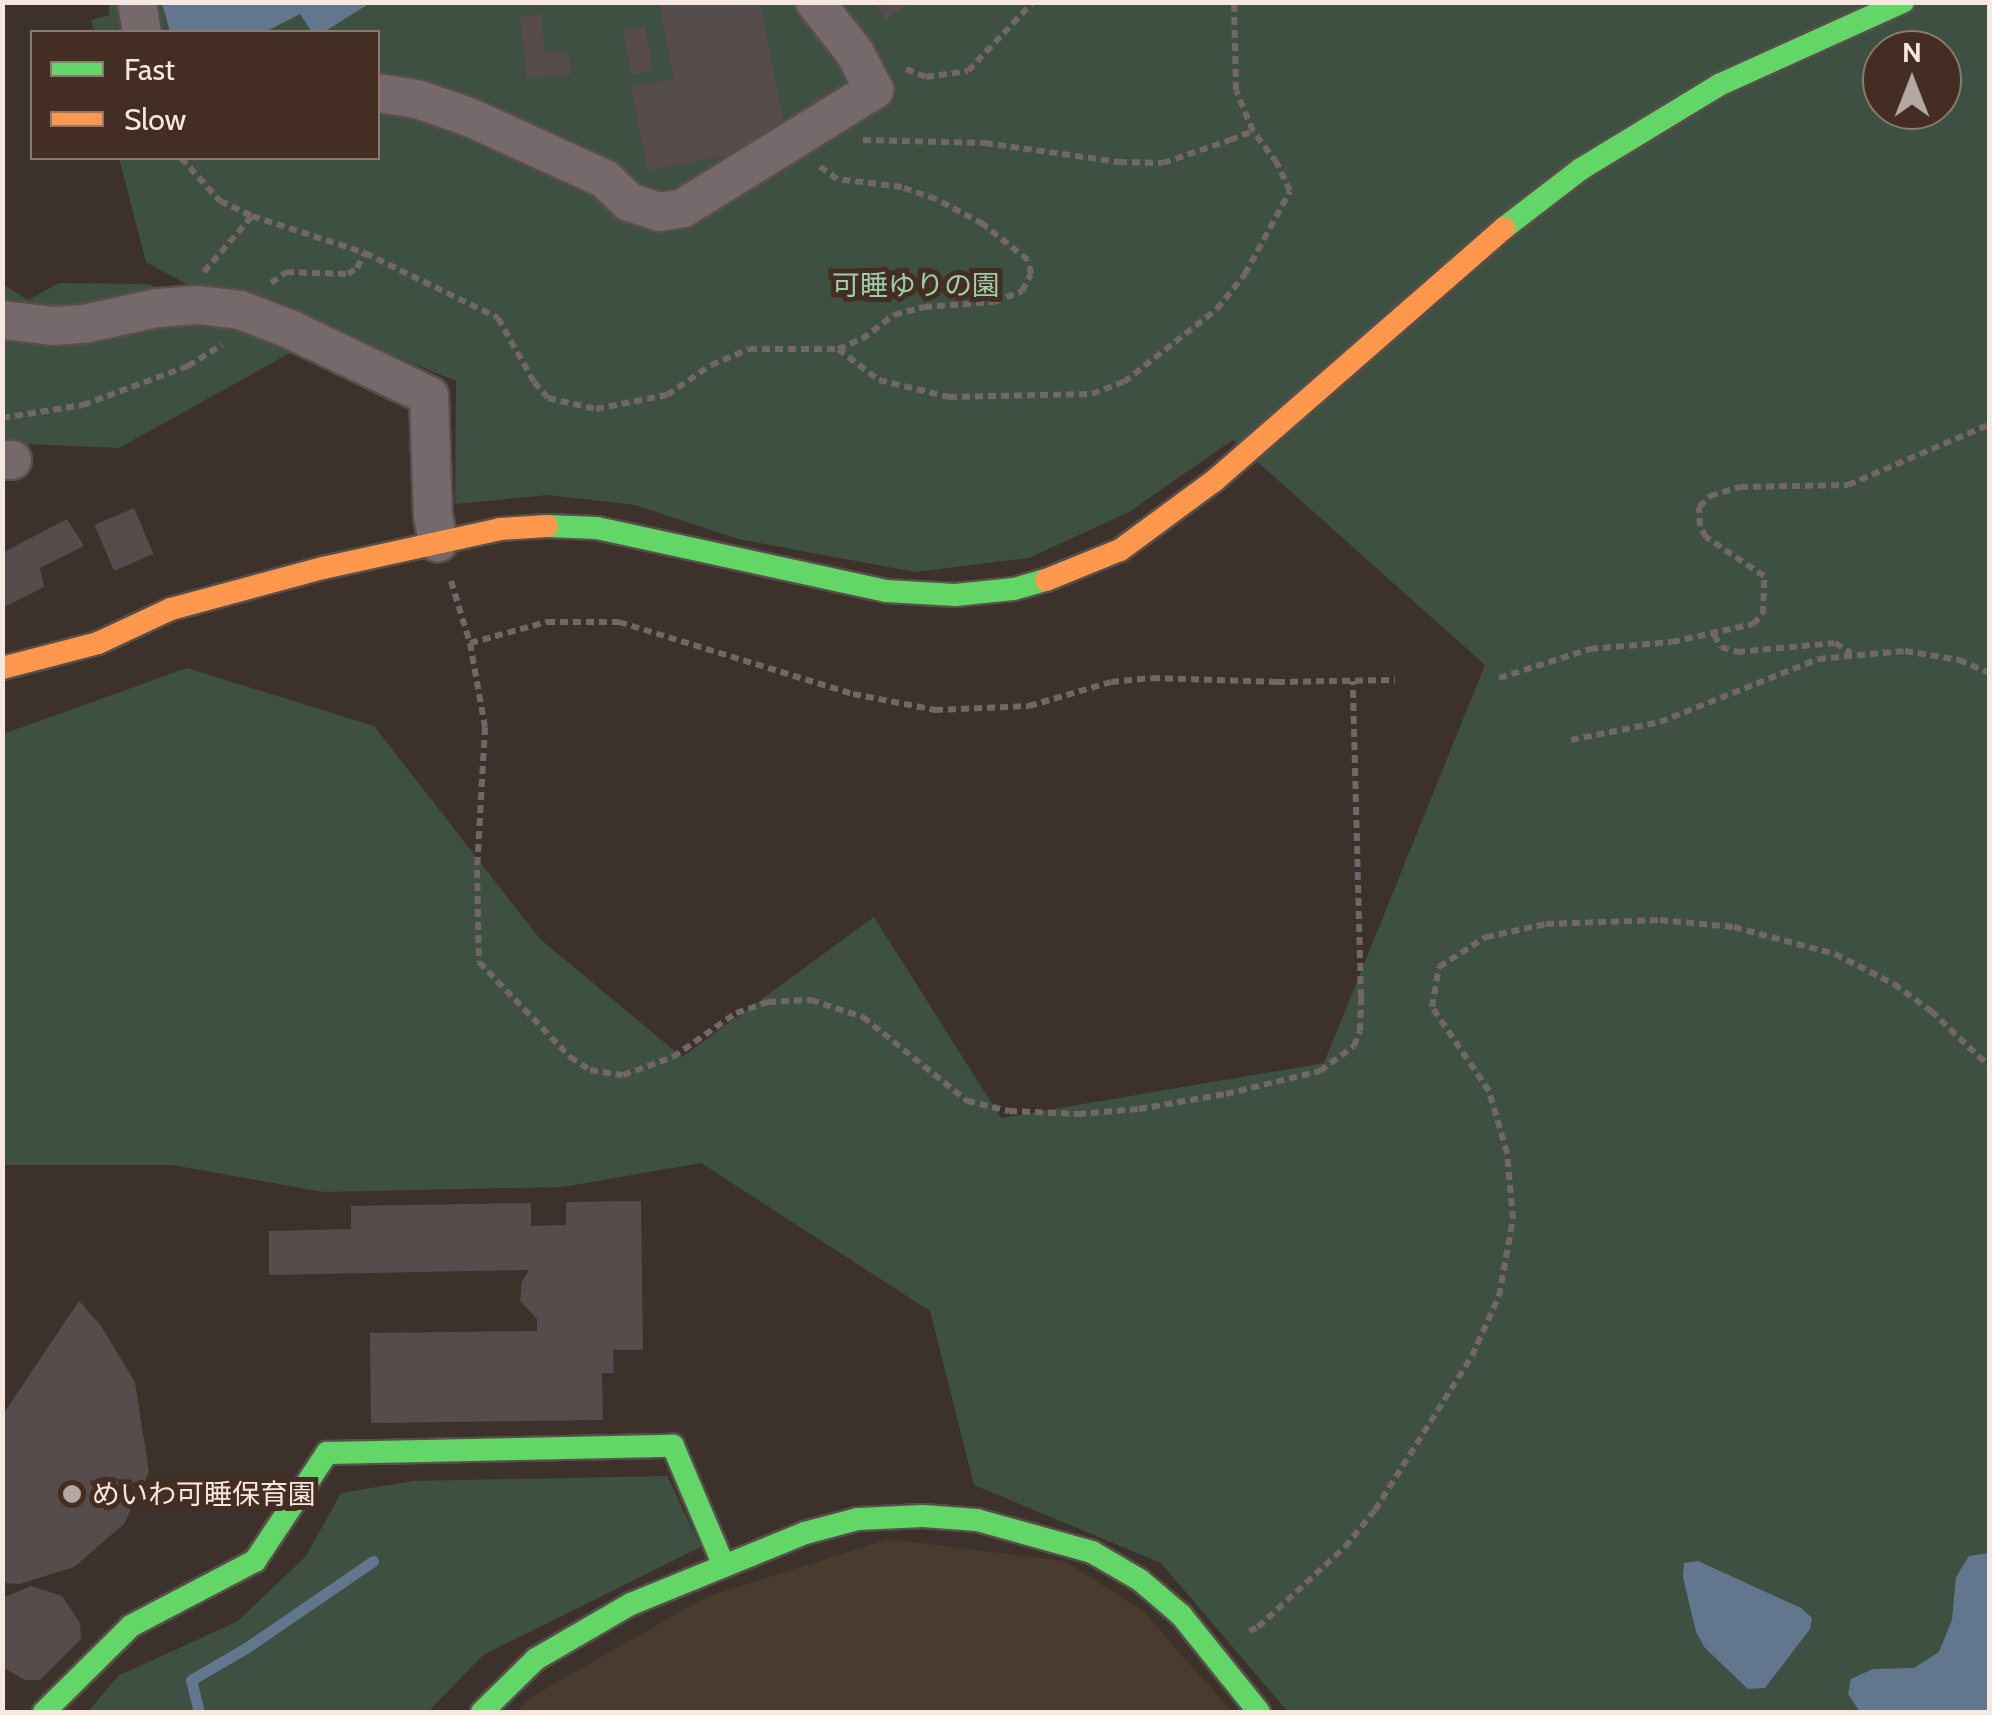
<!DOCTYPE html>
<meta charset="utf-8">
<style>
body{margin:0}
#map{position:relative;width:1992px;height:1715px;overflow:hidden;background:#3c312b;font-family:Cabin,"Noto Sans JP",sans-serif}
div>[style]{position:absolute}
[style*='--x']{left:calc(var(--x)*1px);top:calc(var(--y)*1px);width:calc(var(--w)*1px);rotate:calc(var(--a)*1deg)}
.industrial>*{inset:0;background:#4a3b30}
.green>*{inset:0;background:#3e5041}
.water>*{inset:0;background:#62778d}
.stream>*{height:11px;margin:-5.5px;padding:0 5.5px;transform-origin:5.5px;border-radius:5.5px;background:#62778d}
.building>*{inset:0;background:#564c4c;transform-origin:0 0}
.path>*{height:6px;margin-top:-3px;transform-origin:0;background:repeating-linear-gradient(90deg,#726766 0 8px,transparent 0 13px)}
.roads{filter:drop-shadow(2px 0 #584f4a) drop-shadow(-2px 0 #584f4a) drop-shadow(0 2px #584f4a) drop-shadow(0 -2px #584f4a)}
.street>*{height:38px;margin:-19px;padding:0 19px;transform-origin:19px;border-radius:19px;background:#75696c}
.fast>*{height:22px;margin:-11px;padding:0 11px;transform-origin:11px;border-radius:11px;background:#63d668}
.slow>*{height:22px;margin:-11px;padding:0 11px;transform-origin:11px;border-radius:11px;background:#ff974d}
.dots>*{width:28px;height:28px;translate:-50% -50%;box-sizing:border-box;border:5px solid #442e23;border-radius:50%}
span{translate:-50% -50%;white-space:nowrap;text-align:center;line-height:1.15;-webkit-text-stroke:10px #442e23;paint-order:stroke}
.park-label{font-size:28px;color:#99cfaa}
.poi-label{font-size:28px;color:#f6e7e0}
.left{translate:0 -50%;text-align:left}
.frame{position:absolute;inset:0;border:5px solid #f6e7e0;pointer-events:none}
.legend{position:absolute;left:30px;top:30px;width:350px;height:130px;box-sizing:border-box;background:#442e23;border:2px solid #8b786f;margin:0;padding:12px 18px;list-style:none;font-size:30px;color:#f6e7e0}
.legend li{display:flex;align-items:center;gap:20px;height:50px}
.legend b{width:50px;border:2px solid #8b786f}
.north{position:absolute;left:1862px;top:30px;width:100px;height:100px;box-sizing:border-box;background:#442e23;border:2px solid #8b786f;border-radius:50%;rotate:0deg;font-size:28px;font-weight:700;line-height:40px;text-align:center;color:#f6e7e0}
.north::after{content:'';display:block;margin:auto;width:35px;height:45px;background:#b5a7a1;clip-path:polygon(50% 0,100% 100%,50% 72%,0 100%)}
</style>
<div id="map">
<div class="industrial">
<i style="clip-path:polygon(889px 1539px,1065px 1561px,1143px 1611px,1232px 1712px,516px 1712px,533px 1696px,706px 1597px)"></i>
</div>
<div class="green">
<i style="clip-path:polygon(evenodd,109px 3px,1989px 3px,1989px 1712px,1288px 1712px,1161px 1563px,974px 1485px,930px 1311px,701px 1163px,563px 1187px,324px 1192px,172px 1165px,3px 1165px,3px 734px,187px 668px,374px 726px,540px 939px,682px 1057px,874px 917px,1001px 1118px,1324px 1063px,1485px 665px,1233px 440px,1129px 512px,1029px 558px,915px 572px,738px 539px,635px 505px,548px 495px,455px 504px,456px 381px,268px 304px,203px 293px,146px 262px,119px 158px,378px 158px,378px 32px,94px 32px,91px 20px,109px 15px,109px 3px,1882px 50px,1942px 50px,1942px 110px,1882px 110px,1882px 50px)"></i>
<i style="clip-path:polygon(59px 283px,149px 284px,292px 352px,119px 448px,3px 443px,2px 284px,28px 300px)"></i>
<i style="clip-path:polygon(667px 1476px,701px 1547px,483px 1655px,428px 1712px,88px 1712px,118px 1676px,238px 1621px,306px 1556px,341px 1493px,413px 1481px)"></i>
</div>
<div class="water">
<i style="clip-path:polygon(162px 3px,162px 2px,370px 3px,324px 32px,312px 32px,300px 14px,265px 32px,170px 32px)"></i>
<i style="clip-path:polygon(1989px 1553px,1989px 1712px,1860px 1712px,1848px 1694px,1851px 1679px,1873px 1669px,1914px 1668px,1939px 1652px,1952px 1620px,1956px 1577px,1969px 1556px)"></i>
<i style="clip-path:polygon(1698px 1561px,1801px 1608px,1812px 1618px,1810px 1629px,1765px 1688px,1748px 1689px,1705px 1648px,1696px 1632px,1683px 1577px,1684px 1563px)"></i>
</div>
<div class="stream">
<i style="--x:199;--y:1712;--w:33;--a:-104"></i>
<i style="--x:191;--y:1680;--w:64;--a:-30.2"></i>
<i style="--x:246;--y:1648;--w:154;--a:-34.4"></i>
</div>
<div class="building">
<i style="clip-path:polygon(659px 2px,760px 2px,788px 143px,648px 171px,631px 87px,674px 78px)"></i>
<i style="clip-path:polygon(874px 2px,913px 2px,885px 20px)"></i>
<i style="clip-path:polygon(541px 14px,545px 53px,568px 50px,571px 74px,527px 78px,520px 16px)"></i>
<i style="left:645px;top:26px;width:46px;height:22px;rotate:80deg"></i>
<i style="left:134px;top:508px;width:50px;height:43px;rotate:67deg"></i>
<i style="clip-path:polygon(67px 519px,84px 546px,40px 568px,44px 587px,2px 608px,2px 553px)"></i>
<i style="clip-path:polygon(641px 1201px,643px 1350px,613px 1350px,614px 1373px,602px 1373px,603px 1420px,371px 1423px,370px 1333px,537px 1331px,537px 1319px,520px 1301px,522px 1281px,529px 1270px,269px 1275px,269px 1231px,351px 1229px,351px 1206px,531px 1203px,531px 1226px,566px 1225px,566px 1202px)"></i>
<i style="clip-path:polygon(79px 1301px,101px 1326px,135px 1382px,149px 1472px,124px 1524px,74px 1567px,20px 1584px,2px 1583px,2px 1416px)"></i>
<i style="clip-path:polygon(31px 1586px,62px 1596px,80px 1623px,81px 1639px,40px 1680px,25px 1680px,2px 1667px,2px 1598px)"></i>
</div>
<div class="path">
<i style="--x:906;--y:69;--w:22;--a:22"></i>
<i style="--x:926;--y:77;--w:42;--a:-8.1"></i>
<i style="--x:968;--y:71;--w:95;--a:-46.7"></i>
<i style="--x:863;--y:140;--w:122;--a:1.4"></i>
<i style="--x:985;--y:143;--w:135;--a:8.1"></i>
<i style="--x:1119;--y:162;--w:44;--a:1.3"></i>
<i style="--x:1163;--y:163;--w:71;--a:-18.9"></i>
<i style="--x:1230;--y:140;--w:25;--a:-21"></i>
<i style="--x:1253;--y:131;--w:44;--a:-112.5"></i>
<i style="--x:1236;--y:90;--w:88;--a:-91.3"></i>
<i style="--x:181;--y:158;--w:58;--a:47.8"></i>
<i style="--x:220;--y:201;--w:35;--a:25"></i>
<i style="--x:252;--y:216;--w:119;--a:18.1"></i>
<i style="--x:365;--y:253;--w:148;--a:26"></i>
<i style="--x:498;--y:318;--w:73;--a:60.6"></i>
<i style="--x:534;--y:382;--w:21;--a:49"></i>
<i style="--x:548;--y:398;--w:49;--a:12.9"></i>
<i style="--x:596;--y:409;--w:72;--a:-11.2"></i>
<i style="--x:667;--y:395;--w:53;--a:-34.3"></i>
<i style="--x:711;--y:365;--w:41;--a:-22.8"></i>
<i style="--x:749;--y:349;--w:89;--a:0"></i>
<i style="--x:838;--y:349;--w:26;--a:-23"></i>
<i style="--x:862;--y:339;--w:40;--a:-37"></i>
<i style="--x:894;--y:315;--w:31;--a:-15"></i>
<i style="--x:924;--y:307;--w:70;--a:-4.1"></i>
<i style="--x:994;--y:302;--w:30;--a:-21"></i>
<i style="--x:1022;--y:291;--w:19;--a:-62"></i>
<i style="--x:1031;--y:274;--w:14;--a:-102"></i>
<i style="--x:1028;--y:260;--w:58;--a:-141.3"></i>
<i style="--x:983;--y:224;--w:53;--a:-152"></i>
<i style="--x:936;--y:199;--w:36;--a:-161"></i>
<i style="--x:902;--y:187;--w:65;--a:-173"></i>
<i style="--x:837;--y:179;--w:22;--a:-144"></i>
<i style="--x:204;--y:272;--w:74;--a:-49.4"></i>
<i style="--x:271;--y:283;--w:19;--a:-36"></i>
<i style="--x:286;--y:272;--w:62;--a:1.8"></i>
<i style="--x:348;--y:274;--w:11;--a:-34"></i>
<i style="--x:357;--y:268;--w:17;--a:-62"></i>
<i style="--x:838;--y:349;--w:51;--a:37.1"></i>
<i style="--x:879;--y:380;--w:72;--a:13.7"></i>
<i style="--x:949;--y:397;--w:143;--a:-1.2"></i>
<i style="--x:1092;--y:394;--w:34;--a:-21"></i>
<i style="--x:1124;--y:382;--w:118;--a:-38.1"></i>
<i style="--x:1217;--y:309;--w:45;--a:-51.3"></i>
<i style="--x:1245;--y:274;--w:94;--a:-61.5"></i>
<i style="--x:1290;--y:191;--w:31;--a:-115"></i>
<i style="--x:1277;--y:163;--w:40;--a:-127"></i>
<i style="--x:2;--y:418;--w:82;--a:-9.1"></i>
<i style="--x:83;--y:405;--w:112;--a:-20.4"></i>
<i style="--x:188;--y:366;--w:40;--a:-32"></i>
<i style="--x:451;--y:581;--w:65;--a:73"></i>
<i style="--x:470;--y:643;--w:80;--a:-15.3"></i>
<i style="--x:547;--y:622;--w:72;--a:0"></i>
<i style="--x:619;--y:622;--w:245;--a:17.1"></i>
<i style="--x:853;--y:694;--w:84;--a:11"></i>
<i style="--x:935;--y:710;--w:94;--a:-2.4"></i>
<i style="--x:1029;--y:706;--w:85;--a:-16.3"></i>
<i style="--x:1111;--y:682;--w:41;--a:-5.6"></i>
<i style="--x:1152;--y:678;--w:125;--a:1.8"></i>
<i style="--x:1277;--y:682;--w:118;--a:-1"></i>
<i style="--x:1714;--y:635;--w:14;--a:60"></i>
<i style="--x:1721;--y:647;--w:17;--a:17"></i>
<i style="--x:1737;--y:652;--w:98;--a:-5.2"></i>
<i style="--x:1835;--y:643;--w:19;--a:32"></i>
<i style="--x:470;--y:643;--w:85;--a:79.9"></i>
<i style="--x:485;--y:727;--w:143;--a:93.2"></i>
<i style="--x:477;--y:870;--w:92;--a:88.8"></i>
<i style="--x:479;--y:962;--w:132;--a:46.2"></i>
<i style="--x:570;--y:1057;--w:24;--a:33"></i>
<i style="--x:590;--y:1070;--w:33;--a:9"></i>
<i style="--x:623;--y:1075;--w:53;--a:-19.8"></i>
<i style="--x:673;--y:1057;--w:77;--a:-34.9"></i>
<i style="--x:736;--y:1013;--w:34;--a:-19"></i>
<i style="--x:768;--y:1002;--w:43;--a:-2.7"></i>
<i style="--x:811;--y:1000;--w:55;--a:18.1"></i>
<i style="--x:863;--y:1017;--w:134;--a:38.9"></i>
<i style="--x:967;--y:1101;--w:43;--a:13.4"></i>
<i style="--x:1009;--y:1111;--w:69;--a:2.5"></i>
<i style="--x:1078;--y:1114;--w:61;--a:-4.7"></i>
<i style="--x:1139;--y:1109;--w:88;--a:-9.8"></i>
<i style="--x:1226;--y:1094;--w:97;--a:-13.7"></i>
<i style="--x:1320;--y:1071;--w:42;--a:-36.3"></i>
<i style="--x:1354;--y:1046;--w:16;--a:-68"></i>
<i style="--x:1360;--y:1031;--w:34;--a:-88"></i>
<i style="--x:1361;--y:997;--w:316;--a:-91.5"></i>
<i style="--x:1499;--y:678;--w:96;--a:-17.7"></i>
<i style="--x:1590;--y:649;--w:82;--a:-4.9"></i>
<i style="--x:1672;--y:642;--w:83;--a:-12.5"></i>
<i style="--x:1753;--y:624;--w:14;--a:-45"></i>
<i style="--x:1763;--y:614;--w:38;--a:-88"></i>
<i style="--x:1764;--y:576;--w:70;--a:-146.1"></i>
<i style="--x:1706;--y:537;--w:13;--a:-119"></i>
<i style="--x:1700;--y:526;--w:19;--a:-93"></i>
<i style="--x:1699;--y:507;--w:16;--a:-45"></i>
<i style="--x:1710;--y:496;--w:31;--a:-17"></i>
<i style="--x:1740;--y:487;--w:108;--a:-1.1"></i>
<i style="--x:1848;--y:485;--w:155;--a:-23.2"></i>
<i style="--x:1571;--y:740;--w:91;--a:-11.4"></i>
<i style="--x:1660;--y:722;--w:170;--a:-21.7"></i>
<i style="--x:1818;--y:659;--w:87;--a:-5.3"></i>
<i style="--x:1905;--y:651;--w:55;--a:9.5"></i>
<i style="--x:1959;--y:660;--w:34;--a:23"></i>
<i style="--x:1249;--y:1631;--w:10;--a:-24"></i>
<i style="--x:1258;--y:1627;--w:118;--a:-42.6"></i>
<i style="--x:1345;--y:1547;--w:48;--a:-51"></i>
<i style="--x:1375;--y:1510;--w:182;--a:-57.8"></i>
<i style="--x:1472;--y:1356;--w:66;--a:-65.8"></i>
<i style="--x:1499;--y:1296;--w:78;--a:-79.7"></i>
<i style="--x:1513;--y:1219;--w:66;--a:-95.2"></i>
<i style="--x:1507;--y:1153;--w:65;--a:-106.2"></i>
<i style="--x:1489;--y:1091;--w:102;--a:-124.2"></i>
<i style="--x:1432;--y:1007;--w:41;--a:-80.1"></i>
<i style="--x:1439;--y:967;--w:56;--a:-32.6"></i>
<i style="--x:1486;--y:937;--w:61;--a:-12.2"></i>
<i style="--x:1546;--y:924;--w:114;--a:-2"></i>
<i style="--x:1660;--y:920;--w:74;--a:5.4"></i>
<i style="--x:1734;--y:927;--w:105;--a:15"></i>
<i style="--x:1835;--y:954;--w:66;--a:27"></i>
<i style="--x:1894;--y:984;--w:46;--a:36.1"></i>
<i style="--x:1931;--y:1011;--w:81;--a:43.5"></i>
</div>
<div class="roads">
<div class="street">
<i style="--x:137;--y:2;--w:30;--a:81"></i>
<i style="--x:378;--y:93;--w:39;--a:9"></i>
<i style="--x:417;--y:99;--w:55;--a:19.1"></i>
<i style="--x:469;--y:117;--w:149;--a:24.5"></i>
<i style="--x:605;--y:179;--w:33;--a:44"></i>
<i style="--x:629;--y:202;--w:32;--a:18"></i>
<i style="--x:659;--y:212;--w:24;--a:-9"></i>
<i style="--x:683;--y:208;--w:225;--a:-31.7"></i>
<i style="--x:874;--y:90;--w:42;--a:-117.2"></i>
<i style="--x:855;--y:53;--w:65;--a:-128.1"></i>
<i style="--x:2;--y:320;--w:51;--a:6.7"></i>
<i style="--x:53;--y:326;--w:31;--a:-4"></i>
<i style="--x:84;--y:324;--w:75;--a:-12.4"></i>
<i style="--x:157;--y:308;--w:41;--a:-4.2"></i>
<i style="--x:198;--y:305;--w:42;--a:6.8"></i>
<i style="--x:240;--y:310;--w:56;--a:21"></i>
<i style="--x:292;--y:330;--w:152;--a:25.7"></i>
<i style="--x:429;--y:396;--w:119;--a:88.1"></i>
<i style="--x:433;--y:515;--w:28;--a:80"></i>
<i style="--x:2;--y:460;--w:10;--a:0"></i>
</div>
<div class="fast">
<i style="--x:1504;--y:228;--w:97;--a:-37.5"></i>
<i style="--x:1581;--y:169;--w:162;--a:-31.3"></i>
<i style="--x:1719;--y:85;--w:202;--a:-24.3"></i>
<i style="--x:547;--y:526;--w:50;--a:2.3"></i>
<i style="--x:597;--y:528;--w:296;--a:12.3"></i>
<i style="--x:886;--y:591;--w:69;--a:3.3"></i>
<i style="--x:955;--y:595;--w:59;--a:-5.8"></i>
<i style="--x:1014;--y:589;--w:33;--a:-16"></i>
<i style="--x:44;--y:1712;--w:122;--a:-44.7"></i>
<i style="--x:131;--y:1626;--w:140;--a:-27.7"></i>
<i style="--x:255;--y:1561;--w:130;--a:-56.3"></i>
<i style="--x:327;--y:1453;--w:346;--a:-1.2"></i>
<i style="--x:673;--y:1446;--w:130;--a:67"></i>
<i style="--x:482;--y:1712;--w:76;--a:-44.5"></i>
<i style="--x:536;--y:1659;--w:110;--a:-30.1"></i>
<i style="--x:631;--y:1604;--w:188;--a:-22.2"></i>
<i style="--x:805;--y:1533;--w:55;--a:-14.8"></i>
<i style="--x:858;--y:1519;--w:65;--a:-2.6"></i>
<i style="--x:923;--y:1516;--w:54;--a:4.2"></i>
<i style="--x:977;--y:1520;--w:119;--a:15.5"></i>
<i style="--x:1092;--y:1552;--w:56;--a:30.3"></i>
<i style="--x:1140;--y:1580;--w:54;--a:40.5"></i>
<i style="--x:1181;--y:1615;--w:124;--a:51.2"></i>
</div>
<div class="slow">
<i style="--x:1046;--y:580;--w:80;--a:-22.1"></i>
<i style="--x:1120;--y:550;--w:117;--a:-36.3"></i>
<i style="--x:1214;--y:481;--w:385;--a:-41.1"></i>
<i style="--x:2;--y:668;--w:99;--a:-14.6"></i>
<i style="--x:98;--y:643;--w:81;--a:-25"></i>
<i style="--x:171;--y:609;--w:157;--a:-15.1"></i>
<i style="--x:323;--y:568;--w:181;--a:-12.4"></i>
<i style="--x:500;--y:529;--w:47;--a:-3.7"></i>
</div>
</div>
<div class="dots">
<i style="left:72px;top:1494px;background:#b5a7a1"></i>
</div>
<div class="park-label">
<span style="left:916px;top:285px">可睡ゆりの園</span>
</div>
<div class="poi-label">
<span class="left" style="left:92px;top:1494px">めいわ可睡保育園</span>
</div>
<div class="frame"></div>
<ul class="legend">
<li><b style="height:12px;background:#63d668"></b>Fast</li>
<li><b style="height:12px;background:#ff974d"></b>Slow</li>
</ul>
<div class="north">N</div>
</div>
